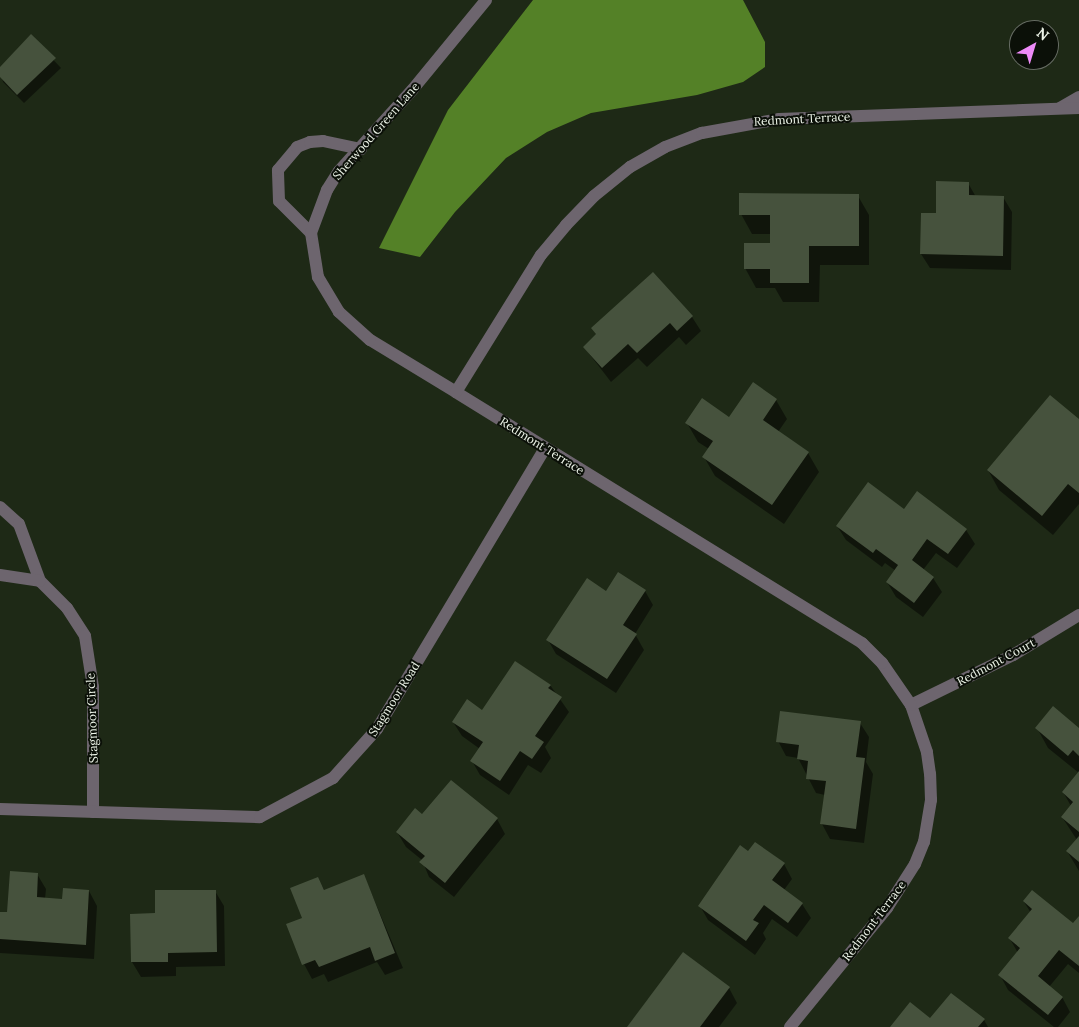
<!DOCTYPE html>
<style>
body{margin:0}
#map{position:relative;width:1079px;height:1027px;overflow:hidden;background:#1e2916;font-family:Lora,serif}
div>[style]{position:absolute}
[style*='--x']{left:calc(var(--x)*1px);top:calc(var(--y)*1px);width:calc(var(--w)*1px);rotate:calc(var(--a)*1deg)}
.water>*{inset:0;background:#548127}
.shadow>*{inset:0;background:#0007}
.building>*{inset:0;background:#46523d}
.minor>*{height:12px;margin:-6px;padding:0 6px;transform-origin:6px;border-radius:6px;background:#6d656e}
span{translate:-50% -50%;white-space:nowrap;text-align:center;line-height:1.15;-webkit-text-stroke:4px #0b1008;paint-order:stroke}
.street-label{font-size:12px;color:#edf4e8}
.north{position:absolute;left:1009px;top:20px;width:50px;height:50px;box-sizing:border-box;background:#0b1008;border:1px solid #656b62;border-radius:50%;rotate:39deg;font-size:14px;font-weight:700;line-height:20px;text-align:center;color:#edf4e8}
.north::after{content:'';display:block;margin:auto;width:18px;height:22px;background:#ee8bf8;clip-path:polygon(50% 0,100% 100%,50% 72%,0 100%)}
</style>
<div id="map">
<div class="water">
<i style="clip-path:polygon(533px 0,743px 0,765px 42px,765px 67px,743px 82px,697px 95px,591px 113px,547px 132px,506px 158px,455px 212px,420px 257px,379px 248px,448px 110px)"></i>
</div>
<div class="shadow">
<i style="clip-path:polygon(31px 36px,61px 68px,24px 103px,3px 82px,0 69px)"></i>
<i style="clip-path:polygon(968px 183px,976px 197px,1003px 197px,1012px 212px,1011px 270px,930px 268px,921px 254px,937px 215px)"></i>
<i style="clip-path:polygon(858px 196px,869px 215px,869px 265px,820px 265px,819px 302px,783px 302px,775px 288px,756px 288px,745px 268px,771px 245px,771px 234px,752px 234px,741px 214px)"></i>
<i style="clip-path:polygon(652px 273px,692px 317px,701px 331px,686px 345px,679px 337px,647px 367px,638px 358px,611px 382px,584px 347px,597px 335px,593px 328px)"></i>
<i style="clip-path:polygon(776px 400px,787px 419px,778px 432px,808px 453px,819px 472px,784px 524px,715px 476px,704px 457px,709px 449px,698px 442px,687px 423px,729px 419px)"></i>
<i style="clip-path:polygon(1079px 421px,1079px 504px,1053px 535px,999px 490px,988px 470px)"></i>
<i style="clip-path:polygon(904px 511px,966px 530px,975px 544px,957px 568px,936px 553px,923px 570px,933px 578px,942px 592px,923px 617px,896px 597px,887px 582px,896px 571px,885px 563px,882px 567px,846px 540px,837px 526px)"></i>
<i style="clip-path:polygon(645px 591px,653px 605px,635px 634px,644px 650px,616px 693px,556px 654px,548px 640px)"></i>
<i style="clip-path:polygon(550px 685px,569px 712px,545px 747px,551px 758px,541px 773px,528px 765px,509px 795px,480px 775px,472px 761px,480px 749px,462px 736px,453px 722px)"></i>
<i style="clip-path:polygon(860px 723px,869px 737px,866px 762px,873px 774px,864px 843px,830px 839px,822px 824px,825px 795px,816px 793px,798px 758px,786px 756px,778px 741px)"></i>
<i style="clip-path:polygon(1037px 728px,1079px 730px,1079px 871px,1067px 851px,1077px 840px,1062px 817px,1071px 806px,1063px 792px,1079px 773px,1048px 748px)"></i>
<i style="clip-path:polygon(423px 816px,497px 819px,505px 834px,454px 897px,429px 877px,422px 860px,406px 847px,397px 832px)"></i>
<i style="clip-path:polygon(748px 853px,784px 864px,792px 879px,784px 890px,802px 904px,811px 918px,797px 937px,772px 919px,763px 933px,766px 939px,755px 955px,708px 920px,700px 906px)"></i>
<i style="clip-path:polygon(37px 874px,46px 889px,45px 899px,63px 900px,89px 891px,97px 906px,94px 959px,0 953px,0 913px,8px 913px)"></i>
<i style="clip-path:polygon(364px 876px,403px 968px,385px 975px,377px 962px,328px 982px,324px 974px,312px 979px,304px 964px,304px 918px,318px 879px,325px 891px)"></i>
<i style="clip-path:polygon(215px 891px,224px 906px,225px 966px,176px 967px,176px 976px,141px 977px,132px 962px,132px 915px,156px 914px)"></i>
<i style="clip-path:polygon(1024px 902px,1073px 925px,1079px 918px,1079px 973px,1068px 964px,1049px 987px,1062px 997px,1070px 1012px,1058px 1027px,1054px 1027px,1008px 990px,1000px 975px,1018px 953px,1010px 939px,1031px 913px)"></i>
<i style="clip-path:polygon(729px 988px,737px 1003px,719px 1027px,629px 1027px)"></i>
<i style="clip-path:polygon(931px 1020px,984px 1020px,988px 1027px,891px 1027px)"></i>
</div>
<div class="building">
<i style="clip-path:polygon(31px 34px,56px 58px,17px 95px,0 77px,0 67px)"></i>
<i style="clip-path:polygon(936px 181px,969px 182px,969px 195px,1004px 196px,1003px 256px,920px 254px,921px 213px,936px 213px)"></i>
<i style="clip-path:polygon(739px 193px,859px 194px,859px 246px,809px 246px,809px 283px,770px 283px,770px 269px,744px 269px,744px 243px,770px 243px,770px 215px,739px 215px)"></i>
<i style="clip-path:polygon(653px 272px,693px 316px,677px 331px,670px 323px,637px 353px,628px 344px,602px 368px,583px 347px,596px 334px,591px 328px)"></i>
<i style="clip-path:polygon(753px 382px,777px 399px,763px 420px,809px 452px,772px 505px,702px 457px,713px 441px,685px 423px,702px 398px,729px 417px)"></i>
<i style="clip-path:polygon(1050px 395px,1079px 419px,1079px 493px,1068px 484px,1042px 516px,987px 470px)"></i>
<i style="clip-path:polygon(868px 482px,904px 509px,917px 491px,967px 529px,948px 554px,927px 539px,912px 560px,934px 577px,914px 603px,886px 582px,898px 565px,876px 549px,873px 553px,836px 526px)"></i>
<i style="clip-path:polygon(618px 572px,646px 590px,623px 625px,637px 634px,607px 679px,546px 640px,587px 578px,606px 591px)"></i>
<i style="clip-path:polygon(515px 661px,551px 685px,548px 688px,562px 697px,535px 736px,544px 742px,532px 759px,520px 751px,500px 781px,470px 761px,483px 742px,452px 722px,467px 699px,482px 710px)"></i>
<i style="clip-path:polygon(1053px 706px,1079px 728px,1079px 756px,1073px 750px,1068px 756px,1035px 728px)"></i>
<i style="clip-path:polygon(780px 711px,861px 721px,856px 757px,865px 758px,856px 829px,820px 824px,826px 781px,806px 779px,808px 761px,797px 759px,799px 745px,776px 742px)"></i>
<i style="clip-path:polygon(1079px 771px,1079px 832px,1061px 817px,1073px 802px,1062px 792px)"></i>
<i style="clip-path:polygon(451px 780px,498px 818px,445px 883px,419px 862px,425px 856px,396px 832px,415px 808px,422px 814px)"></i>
<i style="clip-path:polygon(1079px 836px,1079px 862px,1066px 851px)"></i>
<i style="clip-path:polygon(755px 842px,785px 863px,772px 880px,803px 903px,788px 923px,764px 905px,753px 920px,759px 923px,746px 941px,698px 906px,740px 845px,748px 851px)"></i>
<i style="clip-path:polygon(10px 871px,38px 873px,37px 897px,62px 899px,63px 888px,89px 890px,86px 945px,0 939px,0 912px,7px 912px)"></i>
<i style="clip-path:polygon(364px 874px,395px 953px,375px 961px,370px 947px,319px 967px,315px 960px,302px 965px,286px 924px,302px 918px,290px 888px,318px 877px,324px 890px)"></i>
<i style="clip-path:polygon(155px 890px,216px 890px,217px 952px,168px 953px,168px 962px,131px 962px,130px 914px,155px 913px)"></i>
<i style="clip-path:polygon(1032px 890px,1073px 923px,1079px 916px,1079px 966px,1059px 950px,1038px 976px,1063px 997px,1048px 1015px,998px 975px,1020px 948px,1008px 938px,1032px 909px,1023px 901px)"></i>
<i style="clip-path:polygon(683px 952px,730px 987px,700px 1027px,627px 1027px)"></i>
<i style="clip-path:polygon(951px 993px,985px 1019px,978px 1027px,890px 1027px,910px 1002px,930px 1018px)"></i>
</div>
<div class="minor">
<i style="--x:1060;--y:108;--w:22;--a:-30"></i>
<i style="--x:311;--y:233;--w:45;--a:-135"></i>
<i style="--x:279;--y:201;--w:31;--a:-92"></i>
<i style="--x:278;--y:170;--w:30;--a:-50"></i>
<i style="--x:297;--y:147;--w:14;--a:-21"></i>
<i style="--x:310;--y:142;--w:13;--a:-4"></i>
<i style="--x:323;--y:141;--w:39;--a:12"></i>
<i style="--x:456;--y:392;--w:100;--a:-148.8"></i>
<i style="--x:370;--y:340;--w:42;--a:-137.9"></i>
<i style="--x:339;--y:312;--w:41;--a:-121"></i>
<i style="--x:318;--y:277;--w:45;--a:-99"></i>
<i style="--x:311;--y:233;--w:46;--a:-69.6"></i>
<i style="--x:327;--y:190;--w:22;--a:-58"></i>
<i style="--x:339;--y:171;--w:110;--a:-47.9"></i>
<i style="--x:413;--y:89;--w:115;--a:-50.6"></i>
<i style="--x:0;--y:507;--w:25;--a:42"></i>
<i style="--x:19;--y:524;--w:61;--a:69.8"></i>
<i style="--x:40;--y:581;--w:38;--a:45"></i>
<i style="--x:67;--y:608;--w:33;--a:57"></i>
<i style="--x:85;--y:636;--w:52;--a:81.1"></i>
<i style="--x:93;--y:687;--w:125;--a:90"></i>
<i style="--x:0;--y:575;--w:40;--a:8.5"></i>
<i style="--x:911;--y:705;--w:114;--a:-26.1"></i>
<i style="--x:1013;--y:655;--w:77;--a:-31.2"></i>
<i style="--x:0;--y:809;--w:260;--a:1.8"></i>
<i style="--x:260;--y:817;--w:83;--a:-28.1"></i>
<i style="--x:333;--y:778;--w:66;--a:-48.1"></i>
<i style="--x:377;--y:729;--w:327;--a:-59.1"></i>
<i style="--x:790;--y:1027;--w:154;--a:-50.8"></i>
<i style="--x:887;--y:908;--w:52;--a:-57.5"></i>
<i style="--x:915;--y:864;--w:24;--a:-68"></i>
<i style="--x:924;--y:842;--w:43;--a:-80.5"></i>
<i style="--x:931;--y:800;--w:26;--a:-92"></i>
<i style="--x:930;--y:774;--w:22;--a:-98"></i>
<i style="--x:927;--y:752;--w:50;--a:-108.8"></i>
<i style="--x:911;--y:705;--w:51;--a:-124.6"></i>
<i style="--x:882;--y:663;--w:28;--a:-135"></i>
<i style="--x:862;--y:643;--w:477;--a:-148.3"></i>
<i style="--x:456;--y:392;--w:161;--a:-58.2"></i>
<i style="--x:541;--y:255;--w:39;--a:-50"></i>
<i style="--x:566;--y:225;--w:40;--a:-46"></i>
<i style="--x:594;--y:196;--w:46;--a:-38.9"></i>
<i style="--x:630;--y:167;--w:40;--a:-29.7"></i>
<i style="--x:665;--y:147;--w:40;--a:-21"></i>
<i style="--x:702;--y:133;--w:78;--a:-10.3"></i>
<i style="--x:779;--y:119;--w:300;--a:-2.1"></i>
</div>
<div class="street-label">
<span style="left:802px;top:119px;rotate:-3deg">Redmont Terrace</span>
<span style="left:376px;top:131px;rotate:-49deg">Sherwood Green Lane</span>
<span style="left:542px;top:446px;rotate:32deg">Redmont Terrace</span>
<span style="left:996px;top:662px;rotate:-28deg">Redmont Court</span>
<span style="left:394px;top:699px;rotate:-58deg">Stagmoor Road</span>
<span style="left:92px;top:718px;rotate:-92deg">Stagmoor Circle</span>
<span style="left:874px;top:921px;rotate:-53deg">Redmont Terrace</span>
</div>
<div class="north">N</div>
</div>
